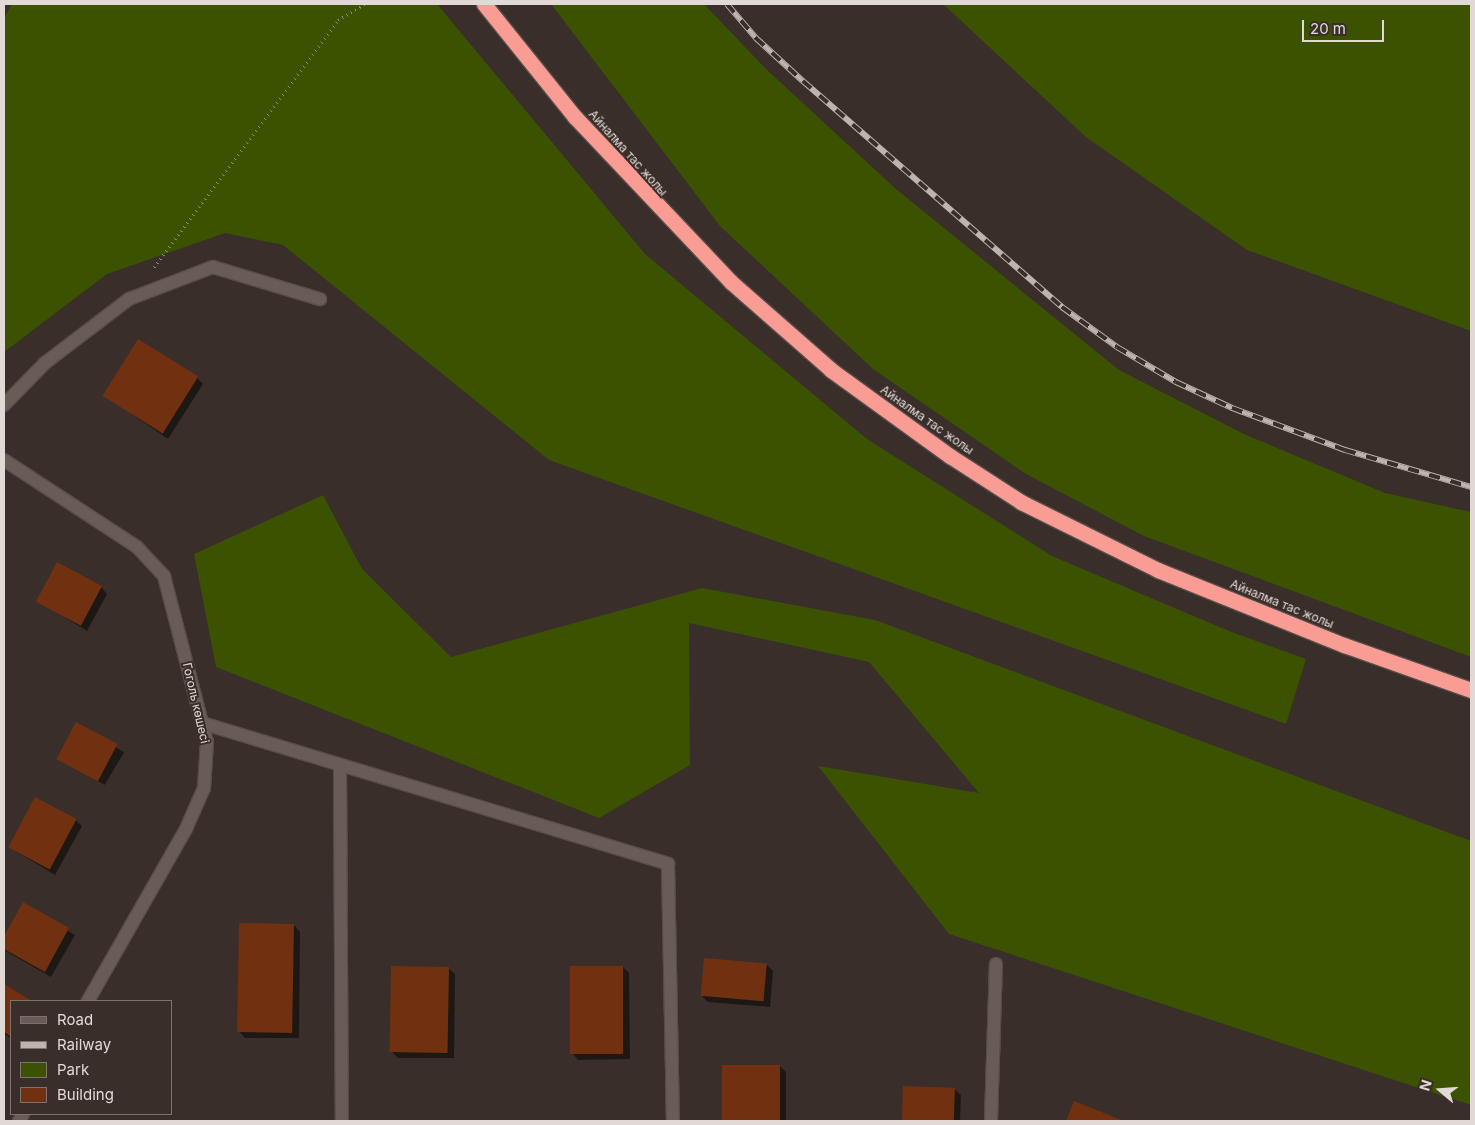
<!DOCTYPE html>
<meta charset="utf-8">
<style>
body{margin:0}
#map{position:relative;width:1475px;height:1125px;overflow:hidden;background:#392e29;font-family:Inter,sans-serif}
div>[style]{position:absolute}
[style*='--x']{left:calc(var(--x)*1px);top:calc(var(--y)*1px);width:calc(var(--w)*1px);rotate:calc(var(--a)*1deg)}
.green>*{inset:0;background:#3b5201}
.shadow>*{inset:0;background:#0007;transform-origin:0 0}
.building>*{inset:0;background:#713111;transform-origin:0 0}
.path>*{height:3px;margin-top:-1.5px;transform-origin:0;background:repeating-linear-gradient(90deg,#918884 0 1px,transparent 0 5px)}
.roads{filter:drop-shadow(1px 0 #564d49) drop-shadow(-1px 0 #564d49) drop-shadow(0 1px #564d49) drop-shadow(0 -1px #564d49)}
.minor>*{height:12px;margin:-6px;padding:0 6px;transform-origin:6px;border-radius:6px;background:#695c57}
.highway>*{height:15px;margin:-7.5px;padding:0 7.5px;transform-origin:7.5px;border-radius:7.5px;background:#f89c94}
.rail>*{height:5.5px;margin-top:-2.75px;transform-origin:0;background:repeating-linear-gradient(90deg,#392e29 0 11px,#bdb4b0 0 22px);box-sizing:border-box;border-block:1px solid #bdb4b0}
span{translate:-50% -50%;white-space:nowrap;text-align:center;line-height:1.15;-webkit-text-stroke:4px #392e29;paint-order:stroke}
.street-label{font-size:12px;color:#e1d9d6}
.frame{position:absolute;inset:0;border:5px solid #e1d9d6;pointer-events:none}
.legend{position:absolute;left:10px;top:1000px;width:162px;height:115px;box-sizing:border-box;background:#392e29;border:1px solid #7c726e;margin:0;padding:6px 9px;list-style:none;font-size:15px;color:#e1d9d6}
.legend li{display:flex;align-items:center;gap:10px;height:25px}
.legend b{width:25px;border:1px solid #7c726e}
.north{position:absolute;left:1415px;top:1065px;width:50px;height:50px;-webkit-text-stroke:4px #392e29;paint-order:stroke;rotate:288deg;font-size:14px;font-weight:700;line-height:20px;text-align:center;color:#e1d9d6}
.north::after{content:'';display:block;margin:auto;width:18px;height:22px;background:#e1d9d6;clip-path:polygon(50% 0,100% 100%,50% 72%,0 100%)}
.scale{position:absolute;left:1302px;top:20px;width:82px;height:22px;box-sizing:border-box;border:2px solid #e1d9d6;border-top:0;padding-left:6px;font-size:15px;line-height:18px;white-space:nowrap;color:#e1d9d6;-webkit-text-stroke:4px #392e29;paint-order:stroke}
</style>
<div id="map">
<div class="green">
<i style="clip-path:polygon(12px 4px,437px 4px,645px 254px,867px 439px,1052px 556px,1229px 631px,1306px 659px,1286px 724px,549px 460px,283px 245px,225px 233px,107px 274px,4px 352px,4px 18px)"></i>
<i style="clip-path:polygon(551px 4px,704px 4px,765px 68px,896px 189px,1119px 370px,1246px 435px,1385px 493px,1471px 512px,1471px 657px,1144px 536px,1026px 474px,873px 369px,720px 226px)"></i>
<i style="clip-path:polygon(943px 4px,1471px 4px,1471px 331px,1247px 250px,1086px 137px)"></i>
<i style="clip-path:polygon(323px 495px,362px 569px,451px 657px,702px 588px,875px 620px,1471px 841px,1471px 1105px,949px 934px,818px 766px,979px 793px,869px 662px,689px 623px,690px 765px,599px 818px,216px 667px,194px 554px)"></i>
</div>
<div class="shadow">
<i style="clip-path:polygon(197px 378px,203px 384px,168px 439px,104px 395px)"></i>
<i style="clip-path:polygon(101px 587px,107px 594px,87px 631px,37px 600px)"></i>
<i style="left:77px;top:724px;width:55px;height:38px;rotate:31deg"></i>
<i style="clip-path:polygon(75px 820px,82px 826px,55px 875px,9px 847px)"></i>
<i style="clip-path:polygon(23px 904px,75px 935px,51px 977px,4px 950px,4px 939px)"></i>
<i style="clip-path:polygon(294px 925px,300px 932px,299px 1038px,245px 1038px,239px 1031px)"></i>
<i style="clip-path:polygon(766px 964px,773px 971px,770px 1007px,708px 1002px,702px 996px)"></i>
<i style="clip-path:polygon(623px 967px,629px 973px,630px 1059px,578px 1060px,572px 1053px)"></i>
<i style="clip-path:polygon(448px 968px,455px 974px,454px 1058px,398px 1058px,391px 1051px)"></i>
<i style="clip-path:polygon(4px 985px,30px 1001px,11px 1001px,11px 1038px,4px 1034px)"></i>
<i style="clip-path:polygon(723px 1066px,780px 1066px,786px 1072px,786px 1121px,723px 1121px)"></i>
<i style="clip-path:polygon(904px 1087px,954px 1089px,961px 1095px,960px 1121px,903px 1121px)"></i>
<i style="clip-path:polygon(1074px 1103px,1121px 1121px,1067px 1121px)"></i>
</div>
<div class="building">
<i style="left:138px;top:339px;width:71px;height:67px;rotate:32deg"></i>
<i style="left:57px;top:562px;width:51px;height:45px;rotate:28deg"></i>
<i style="left:76px;top:722px;width:47px;height:42px;rotate:28deg"></i>
<i style="left:35px;top:797px;width:47px;height:57px;rotate:28deg"></i>
<i style="clip-path:polygon(23px 902px,69px 928px,45px 972px,4px 949px,4px 936px)"></i>
<i style="left:239px;top:923px;width:55px;height:109px;rotate:1deg"></i>
<i style="left:704px;top:958px;width:63px;height:38px;rotate:5deg"></i>
<i style="left:391px;top:966px;width:58px;height:86px;rotate:1deg"></i>
<i style="left:570px;top:966px;width:53px;height:88px"></i>
<i style="clip-path:polygon(4px 984px,32px 1001px,11px 1001px,10px 1036px,4px 1032px)"></i>
<i style="left:722px;top:1065px;width:58px;height:56px"></i>
<i style="left:903px;top:1086px;width:52px;height:35px;rotate:2deg"></i>
<i style="clip-path:polygon(1074px 1101px,1119px 1119px,1125px 1121px,1066px 1121px)"></i>
</div>
<div class="path">
<i style="--x:154;--y:267;--w:308;--a:-53.3"></i>
<i style="--x:338;--y:20;--w:31;--a:-31"></i>
</div>
<div class="roads">
<div class="minor">
<i style="--x:4;--y:405;--w:59;--a:-45.7"></i>
<i style="--x:45;--y:363;--w:106;--a:-37.3"></i>
<i style="--x:129;--y:299;--w:90;--a:-20.9"></i>
<i style="--x:213;--y:267;--w:112;--a:16.7"></i>
<i style="--x:4;--y:460;--w:159;--a:33.2"></i>
<i style="--x:137;--y:547;--w:40;--a:47"></i>
<i style="--x:164;--y:576;--w:171;--a:75.5"></i>
<i style="--x:207;--y:742;--w:46;--a:93.7"></i>
<i style="--x:204;--y:788;--w:45;--a:113.7"></i>
<i style="--x:186;--y:829;--w:198;--a:119.7"></i>
<i style="--x:202;--y:723;--w:487;--a:16.8"></i>
<i style="--x:668;--y:864;--w:257;--a:88.9"></i>
<i style="--x:340;--y:765;--w:356;--a:89.7"></i>
<i style="--x:19;--y:1121;--w:8;--a:-60"></i>
<i style="--x:991;--y:1121;--w:157;--a:-88.2"></i>
</div>
<div class="highway">
<i style="--x:484;--y:4;--w:145;--a:51.2"></i>
<i style="--x:575;--y:117;--w:227;--a:46.6"></i>
<i style="--x:731;--y:282;--w:133;--a:41.3"></i>
<i style="--x:831;--y:370;--w:147;--a:35.9"></i>
<i style="--x:950;--y:456;--w:85;--a:32.9"></i>
<i style="--x:1021;--y:502;--w:153;--a:26.4"></i>
<i style="--x:1158;--y:570;--w:201;--a:22"></i>
<i style="--x:1344;--y:645;--w:135;--a:19.5"></i>
</div>
</div>
<div class="rail">
<i style="--x:727;--y:4;--w:45;--a:49.5"></i>
<i style="--x:756;--y:38;--w:64;--a:42.5"></i>
<i style="--x:803;--y:81;--w:344;--a:41.1"></i>
<i style="--x:1062;--y:307;--w:68;--a:36"></i>
<i style="--x:1117;--y:347;--w:69;--a:30.7"></i>
<i style="--x:1176;--y:382;--w:62;--a:24.9"></i>
<i style="--x:1232;--y:408;--w:121;--a:20.4"></i>
<i style="--x:1345;--y:450;--w:131;--a:16.4"></i>
</div>
<div class="street-label">
<span style="left:628px;top:153px;rotate:48deg">Айналма тас жолы</span>
<span style="left:927px;top:420px;rotate:35deg">Айналма тас жолы</span>
<span style="left:1282px;top:604px;rotate:22deg">Айналма тас жолы</span>
<span style="left:196px;top:703px;rotate:77deg">Гоголь көшесі</span>
</div>
<div class="frame"></div>
<ul class="legend">
<li><b style="height:6px;background:#695c57"></b>Road</li>
<li><b style="height:6px;background:#bdb4b0"></b>Railway</li>
<li><b style="height:14px;background:#3b5201"></b>Park</li>
<li><b style="height:14px;background:#713111"></b>Building</li>
</ul>
<div class="north">N</div>
<div class="scale">20 m</div>
</div>
